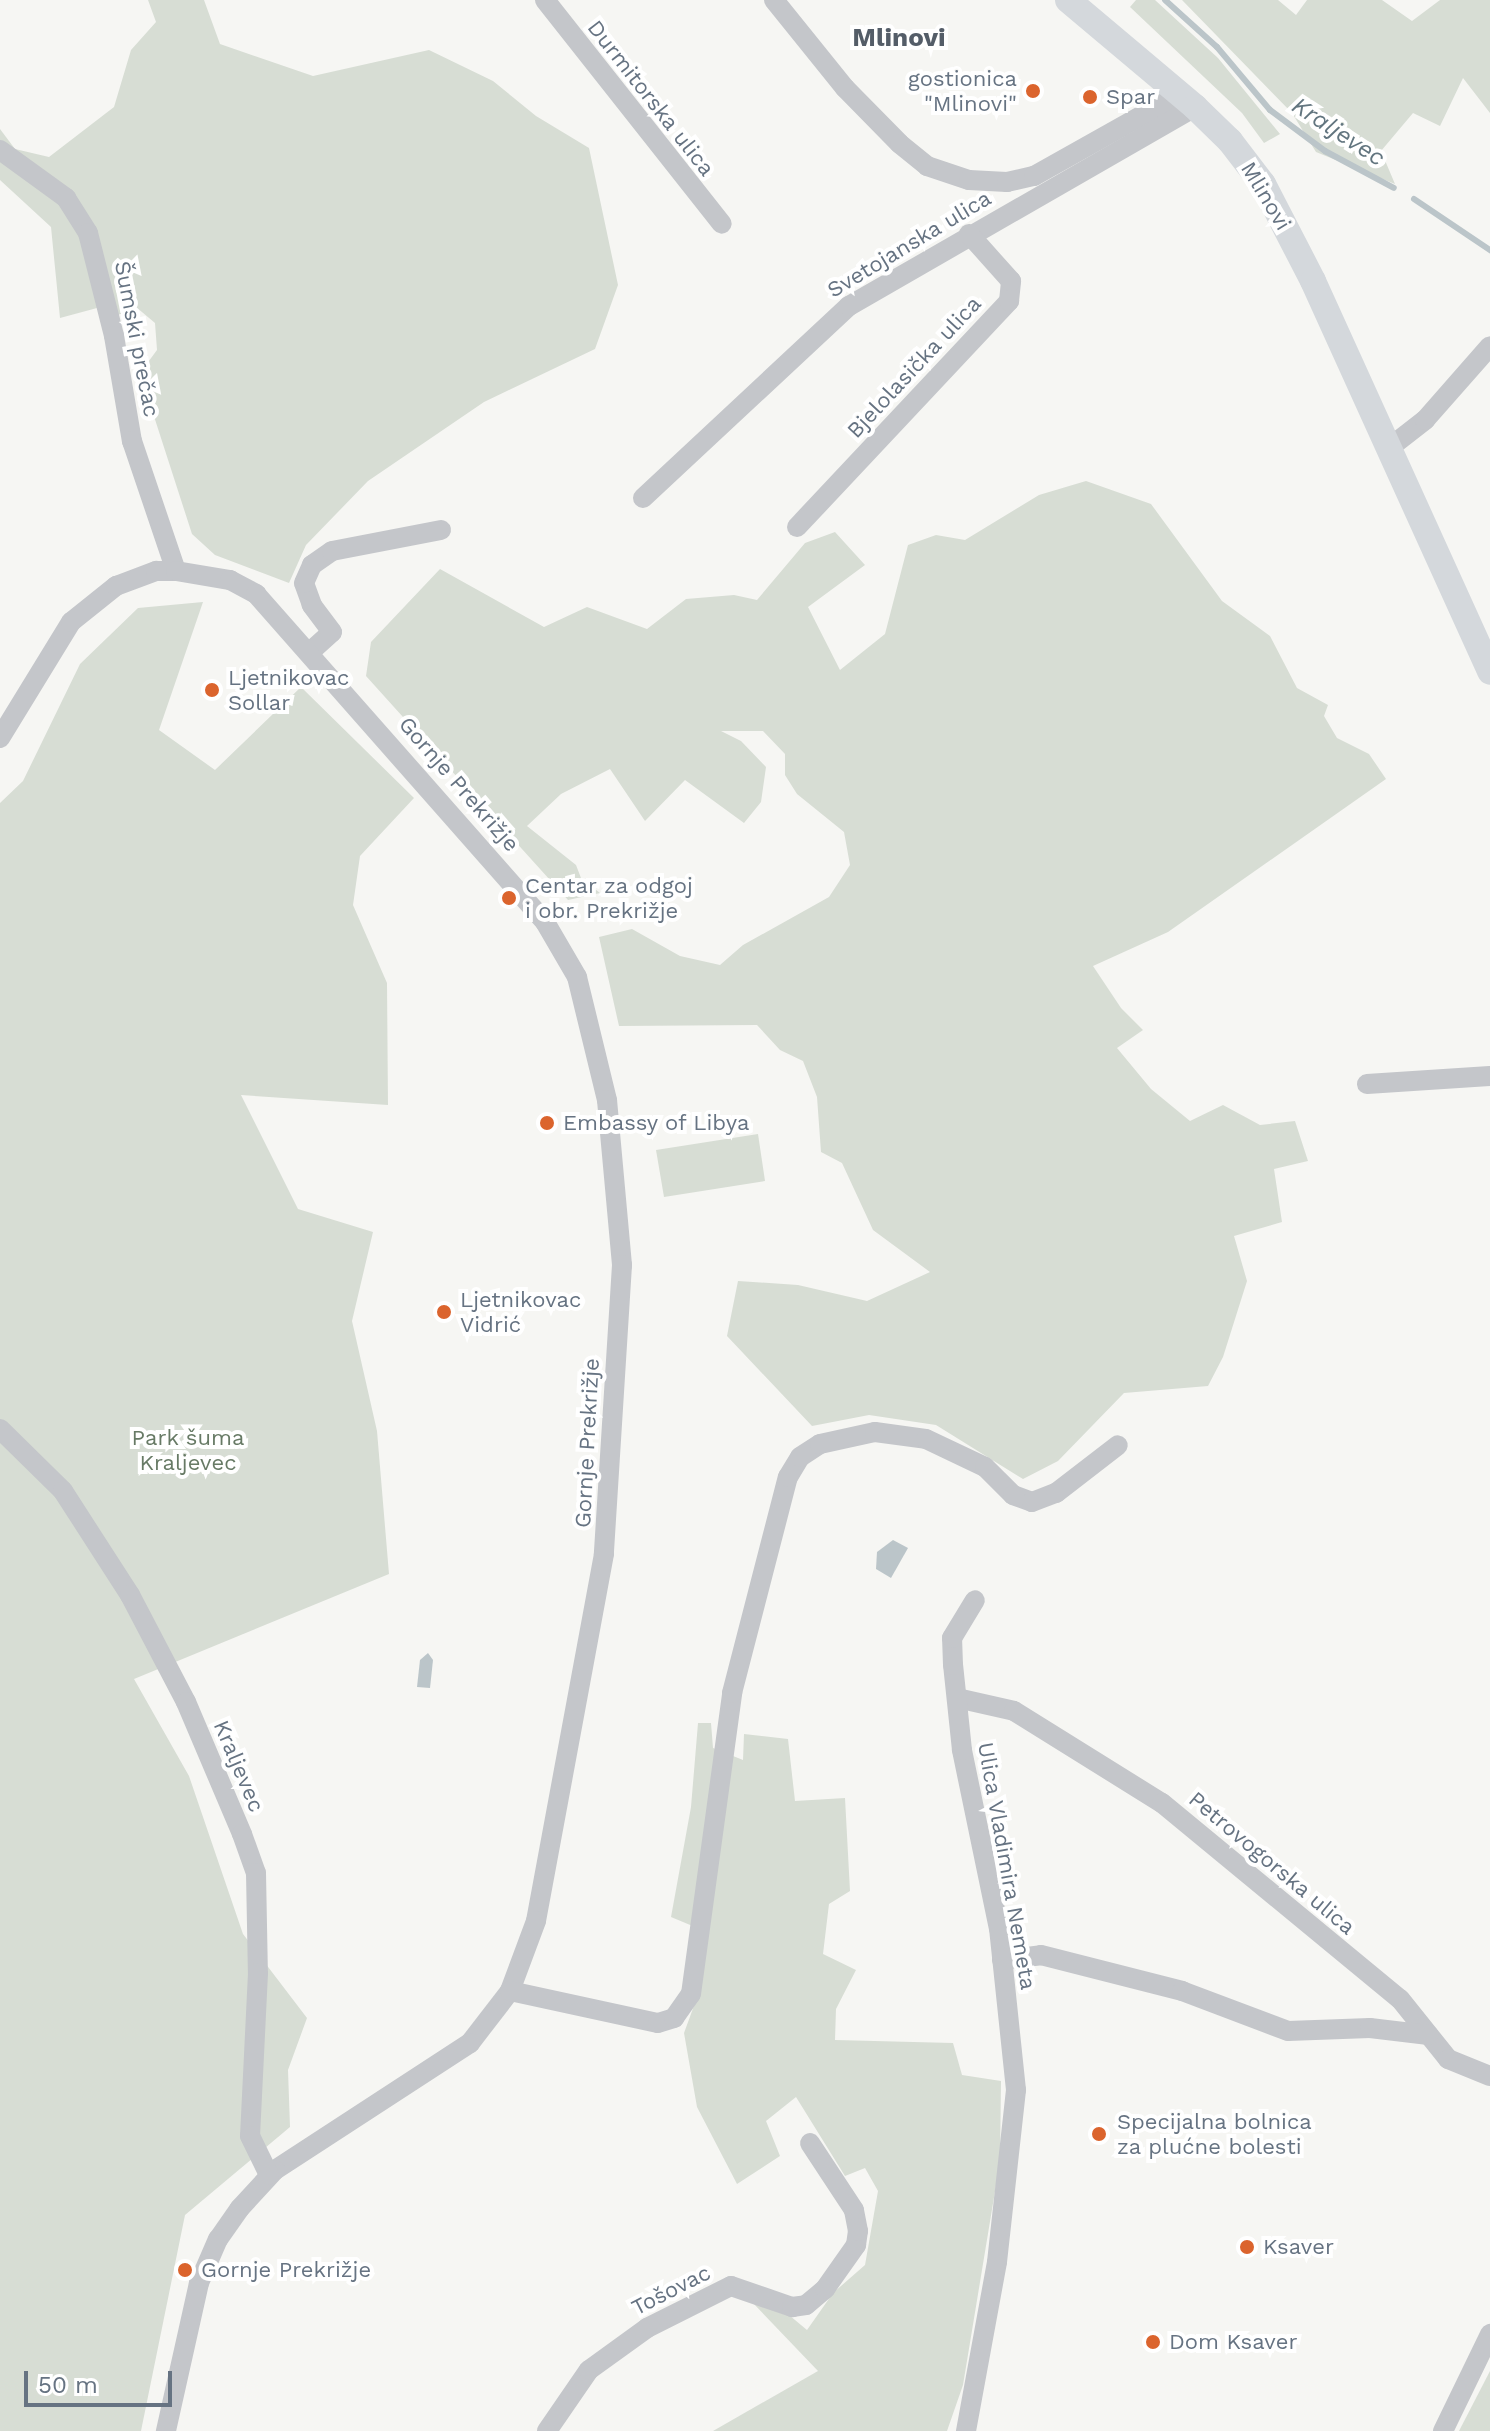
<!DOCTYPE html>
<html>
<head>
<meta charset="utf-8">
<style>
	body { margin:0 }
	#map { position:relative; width:1490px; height:2431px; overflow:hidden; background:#f6f6f3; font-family:"Work Sans",sans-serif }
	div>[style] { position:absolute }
	.green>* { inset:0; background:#d7ddd4 }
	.water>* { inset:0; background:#bbc5c9 }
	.stream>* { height:6px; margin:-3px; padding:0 3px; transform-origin:3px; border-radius:3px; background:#bbc5c9 }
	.minor>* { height:20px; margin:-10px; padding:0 10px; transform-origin:10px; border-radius:10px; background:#c4c6ca }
	.major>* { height:26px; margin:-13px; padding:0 13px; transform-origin:13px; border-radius:13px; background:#d4d8dc }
	.dots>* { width:22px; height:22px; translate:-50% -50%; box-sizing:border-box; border:4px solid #fff; border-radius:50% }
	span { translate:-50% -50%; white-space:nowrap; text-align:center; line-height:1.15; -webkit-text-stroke:8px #fff; paint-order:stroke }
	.poi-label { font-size:22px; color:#667382 }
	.right { translate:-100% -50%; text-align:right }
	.left { translate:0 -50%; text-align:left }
	.street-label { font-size:22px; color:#667382 }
	.park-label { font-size:22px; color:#677a65 }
	.water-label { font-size:24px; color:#62757f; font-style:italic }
	.quarter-label { font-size:26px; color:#545d68; font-weight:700 }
	.scale { position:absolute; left:24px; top:2371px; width:148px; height:36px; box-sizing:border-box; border:4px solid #667382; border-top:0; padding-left:10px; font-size:24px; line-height:28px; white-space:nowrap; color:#667382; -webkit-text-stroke:6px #fff; paint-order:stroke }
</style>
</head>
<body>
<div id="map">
	<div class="green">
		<div style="clip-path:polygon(148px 0,204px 0,220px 44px,313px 76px,429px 50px,493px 81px,536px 116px,589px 148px,618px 285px,595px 349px,484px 402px,368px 481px,306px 545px,289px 583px,215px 555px,192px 534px,140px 373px,157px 350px,155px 323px,136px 307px,118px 315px,97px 308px,60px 318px,51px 227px,0 180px,0 129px,15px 149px,49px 157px,114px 107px,131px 50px,156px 22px)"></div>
		<div style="clip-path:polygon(1136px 0,1155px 0,1218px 58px,1280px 134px,1264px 143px,1242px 113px,1130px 7px)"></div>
		<div style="clip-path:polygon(1182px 0,1278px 0,1296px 15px,1307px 0,1382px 0,1412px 21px,1440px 0,1490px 0,1490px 113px,1463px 78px,1440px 126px,1413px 113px,1381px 151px,1395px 184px,1316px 152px,1292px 113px)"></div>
		<div style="clip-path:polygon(1086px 481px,1151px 504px,1222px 601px,1270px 636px,1297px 688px,1328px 705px,1324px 716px,1337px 738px,1369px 754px,1386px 779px,1168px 932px,1093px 966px,1121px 1008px,1143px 1030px,1117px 1048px,1151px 1089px,1190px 1121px,1223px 1105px,1260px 1125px,1295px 1121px,1308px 1161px,1274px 1169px,1282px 1222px,1234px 1236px,1247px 1281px,1223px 1357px,1208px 1386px,1124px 1393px,1058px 1461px,1023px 1479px,936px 1425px,869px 1415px,812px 1426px,727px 1336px,738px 1281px,798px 1285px,867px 1301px,930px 1272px,873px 1230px,842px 1163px,821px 1152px,817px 1097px,803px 1061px,780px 1050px,757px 1025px,619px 1026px,599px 937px,632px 929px,680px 956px,720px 965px,743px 945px,829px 897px,850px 865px,844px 832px,797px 794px,785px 775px,785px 754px,763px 731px,721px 731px,741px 741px,766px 767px,761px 802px,744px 823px,685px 780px,645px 821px,610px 769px,561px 794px,527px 826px,576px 865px,581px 878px,600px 893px,568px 900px,366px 676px,371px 642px,440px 569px,544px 627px,587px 607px,647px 629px,686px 599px,734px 595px,757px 600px,805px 543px,835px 532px,865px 565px,808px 607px,840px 670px,885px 634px,908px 545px,936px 535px,965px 540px,1039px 495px)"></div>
		<div style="clip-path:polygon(203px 602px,159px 730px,215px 770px,301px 687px,414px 798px,360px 856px,353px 905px,387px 983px,388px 1105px,241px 1095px,298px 1209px,373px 1232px,352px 1321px,377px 1431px,389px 1574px,134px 1679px,189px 1776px,243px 1934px,307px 2018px,288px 2070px,290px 2127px,185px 2215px,141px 2431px,0 2431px,0 803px,23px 781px,80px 664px,138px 608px)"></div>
		<div style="clip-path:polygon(758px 1134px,765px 1181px,664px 1197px,656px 1150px)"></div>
		<div style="clip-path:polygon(698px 1723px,711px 1723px,713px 1748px,743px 1760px,744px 1734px,788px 1739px,795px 1801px,845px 1798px,850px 1891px,829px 1904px,823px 1954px,856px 1970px,836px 2009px,835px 2040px,953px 2043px,962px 2075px,1001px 2081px,1000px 2161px,963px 2385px,947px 2431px,713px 2431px,818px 2371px,753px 2303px,771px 2300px,807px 2330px,833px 2293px,865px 2265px,878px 2191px,865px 2168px,845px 2176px,796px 2097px,766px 2121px,780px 2156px,737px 2184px,697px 2107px,684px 2033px,695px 2003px,707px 1932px,671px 1917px,691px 1807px)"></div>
		<div style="clip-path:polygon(1490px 2371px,1490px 2431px,1459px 2431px)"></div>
	</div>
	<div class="water">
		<div style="clip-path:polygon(893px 1540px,908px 1548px,891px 1578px,876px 1569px,877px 1552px)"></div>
		<div style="clip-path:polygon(428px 1653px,433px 1660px,430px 1688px,417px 1687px,420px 1660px)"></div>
	</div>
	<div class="stream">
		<div style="left:1165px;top:0;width:70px;rotate:42.1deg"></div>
		<div style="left:1217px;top:47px;width:82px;rotate:49.9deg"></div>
		<div style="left:1270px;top:110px;width:69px;rotate:36.7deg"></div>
		<div style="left:1325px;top:151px;width:78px;rotate:28.2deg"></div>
		<div style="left:1414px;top:199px;width:92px;rotate:33.9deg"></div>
	</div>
	<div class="minor">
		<div style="left:545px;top:0;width:285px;rotate:51.7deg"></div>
		<div style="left:774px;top:0;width:113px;rotate:51.1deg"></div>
		<div style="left:845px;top:88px;width:78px;rotate:45.5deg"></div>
		<div style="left:900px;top:144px;width:35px;rotate:39deg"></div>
		<div style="left:927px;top:166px;width:44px;rotate:18.4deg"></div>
		<div style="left:969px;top:180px;width:38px;rotate:3deg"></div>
		<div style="left:1007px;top:182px;width:28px;rotate:-13deg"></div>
		<div style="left:1034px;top:176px;width:167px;rotate:-29.3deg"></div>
		<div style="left:0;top:150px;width:82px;rotate:36deg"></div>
		<div style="left:66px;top:198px;width:41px;rotate:57.8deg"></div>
		<div style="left:88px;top:233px;width:106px;rotate:75.8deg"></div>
		<div style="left:114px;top:336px;width:107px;rotate:80.3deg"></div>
		<div style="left:132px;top:441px;width:137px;rotate:71.3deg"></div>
		<div style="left:1389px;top:448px;width:46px;rotate:-37.9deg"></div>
		<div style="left:1425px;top:420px;width:98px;rotate:-48.7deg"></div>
		<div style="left:643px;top:498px;width:282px;rotate:-43deg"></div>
		<div style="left:849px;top:306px;width:399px;rotate:-29.9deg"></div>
		<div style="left:797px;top:527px;width:310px;rotate:-46.8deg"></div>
		<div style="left:1009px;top:301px;width:20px;rotate:-84deg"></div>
		<div style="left:1011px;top:281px;width:63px;rotate:-131.8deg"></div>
		<div style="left:311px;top:651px;width:28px;rotate:-42deg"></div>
		<div style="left:332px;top:632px;width:34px;rotate:-127deg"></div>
		<div style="left:312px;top:605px;width:23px;rotate:-110deg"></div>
		<div style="left:304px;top:583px;width:20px;rotate:-66deg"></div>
		<div style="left:312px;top:565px;width:24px;rotate:-35deg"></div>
		<div style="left:332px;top:551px;width:111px;rotate:-10.9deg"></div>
		<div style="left:0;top:738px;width:136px;rotate:-58.5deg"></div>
		<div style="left:71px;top:622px;width:58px;rotate:-38.7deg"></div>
		<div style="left:116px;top:586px;width:43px;rotate:-20.6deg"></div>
		<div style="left:156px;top:571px;width:20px"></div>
		<div style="left:176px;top:571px;width:55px;rotate:9.5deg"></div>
		<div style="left:230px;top:580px;width:30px;rotate:28deg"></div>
		<div style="left:256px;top:594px;width:437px;rotate:48.6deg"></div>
		<div style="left:545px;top:922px;width:64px;rotate:59.8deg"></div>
		<div style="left:577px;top:977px;width:127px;rotate:76.3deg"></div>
		<div style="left:607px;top:1100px;width:166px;rotate:84.8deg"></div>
		<div style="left:622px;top:1265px;width:290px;rotate:93.6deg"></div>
		<div style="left:604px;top:1554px;width:373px;rotate:100.5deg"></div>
		<div style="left:536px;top:1921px;width:75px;rotate:110.4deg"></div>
		<div style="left:510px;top:1991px;width:66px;rotate:127.6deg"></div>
		<div style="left:470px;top:2043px;width:233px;rotate:146.9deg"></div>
		<div style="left:275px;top:2170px;width:52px;rotate:132.6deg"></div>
		<div style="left:240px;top:2208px;width:38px;rotate:125deg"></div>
		<div style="left:218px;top:2239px;width:48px;rotate:113.4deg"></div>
		<div style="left:199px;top:2283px;width:152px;rotate:102.6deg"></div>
		<div style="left:1367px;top:1084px;width:123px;rotate:-3.7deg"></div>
		<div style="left:0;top:1429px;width:88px;rotate:44.5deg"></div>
		<div style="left:63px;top:1491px;width:124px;rotate:57.2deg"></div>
		<div style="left:130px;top:1595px;width:121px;rotate:62.4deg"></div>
		<div style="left:186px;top:1702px;width:143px;rotate:67deg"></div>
		<div style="left:242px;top:1834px;width:41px;rotate:70.3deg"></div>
		<div style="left:256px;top:1873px;width:100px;rotate:88.9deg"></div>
		<div style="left:258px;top:1973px;width:163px;rotate:92.8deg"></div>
		<div style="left:250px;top:2136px;width:43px;rotate:64deg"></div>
		<div style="left:957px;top:1698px;width:58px;rotate:12.8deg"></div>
		<div style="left:1014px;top:1711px;width:174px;rotate:31.9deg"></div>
		<div style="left:1162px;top:1803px;width:308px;rotate:39.5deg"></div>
		<div style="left:1400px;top:1999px;width:77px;rotate:51.3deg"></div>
		<div style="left:1448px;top:2059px;width:45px;rotate:22deg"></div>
		<div style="left:1002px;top:1960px;width:39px;rotate:-7deg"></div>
		<div style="left:1041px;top:1955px;width:146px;rotate:14.3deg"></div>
		<div style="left:1182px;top:1991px;width:113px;rotate:20.7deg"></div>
		<div style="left:1288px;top:2031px;width:82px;rotate:-2.1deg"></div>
		<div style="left:1370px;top:2028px;width:59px;rotate:6.8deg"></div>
		<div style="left:510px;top:1991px;width:151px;rotate:12.2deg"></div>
		<div style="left:658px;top:2023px;width:17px;rotate:-17deg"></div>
		<div style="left:674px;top:2018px;width:29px;rotate:-55deg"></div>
		<div style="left:691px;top:1994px;width:304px;rotate:-82.2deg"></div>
		<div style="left:732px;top:1693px;width:223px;rotate:-75.5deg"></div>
		<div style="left:788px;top:1477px;width:23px;rotate:-59deg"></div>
		<div style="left:800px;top:1457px;width:24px;rotate:-33deg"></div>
		<div style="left:820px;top:1444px;width:56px;rotate:-12.3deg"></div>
		<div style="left:875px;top:1432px;width:51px;rotate:7.8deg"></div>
		<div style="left:926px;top:1439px;width:65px;rotate:25.4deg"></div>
		<div style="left:985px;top:1467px;width:40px;rotate:45deg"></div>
		<div style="left:1013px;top:1495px;width:20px;rotate:20deg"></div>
		<div style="left:1032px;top:1502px;width:26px;rotate:-21deg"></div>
		<div style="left:1056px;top:1493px;width:78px;rotate:-37.7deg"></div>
		<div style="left:547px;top:2431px;width:74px;rotate:-55.5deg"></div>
		<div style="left:589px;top:2370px;width:72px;rotate:-35.9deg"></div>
		<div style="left:647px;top:2328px;width:94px;rotate:-26.6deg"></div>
		<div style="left:731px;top:2286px;width:65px;rotate:19deg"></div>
		<div style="left:792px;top:2307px;width:14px;rotate:-8deg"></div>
		<div style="left:806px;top:2305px;width:25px;rotate:-40deg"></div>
		<div style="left:825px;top:2289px;width:54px;rotate:-54.8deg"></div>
		<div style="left:856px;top:2245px;width:14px;rotate:-82deg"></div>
		<div style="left:858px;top:2231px;width:21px;rotate:-101deg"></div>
		<div style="left:854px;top:2210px;width:80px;rotate:-123.3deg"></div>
		<div style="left:966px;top:2431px;width:172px;rotate:-79.6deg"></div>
		<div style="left:997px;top:2262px;width:173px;rotate:-83.7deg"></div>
		<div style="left:1016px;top:2090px;width:162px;rotate:-96deg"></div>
		<div style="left:999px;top:1929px;width:183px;rotate:-101.7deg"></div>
		<div style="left:962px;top:1750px;width:85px;rotate:-96deg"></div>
		<div style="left:953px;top:1665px;width:27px;rotate:-92deg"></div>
		<div style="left:952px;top:1638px;width:44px;rotate:-58.8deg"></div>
		<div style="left:1443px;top:2431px;width:108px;rotate:-64.1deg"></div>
	</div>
	<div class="major">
		<div style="left:1068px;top:0;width:166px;rotate:40.1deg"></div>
		<div style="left:1195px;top:107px;width:49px;rotate:44.2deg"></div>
		<div style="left:1230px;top:141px;width:54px;rotate:52.5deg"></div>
		<div style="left:1263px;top:184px;width:109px;rotate:62.7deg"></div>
		<div style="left:1313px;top:281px;width:429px;rotate:65.6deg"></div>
	</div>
	<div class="dots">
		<div style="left:1033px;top:91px;background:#db642d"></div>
		<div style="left:1090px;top:97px;background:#db642d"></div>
		<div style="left:212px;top:690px;background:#db642d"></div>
		<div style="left:509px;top:898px;background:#db642d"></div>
		<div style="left:547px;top:1123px;background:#db642d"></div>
		<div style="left:444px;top:1312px;background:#db642d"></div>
		<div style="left:1099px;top:2134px;background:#db642d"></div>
		<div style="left:1247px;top:2247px;background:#db642d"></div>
		<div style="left:185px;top:2270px;background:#db642d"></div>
		<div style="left:1153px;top:2342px;background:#db642d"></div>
	</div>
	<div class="poi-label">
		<span class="right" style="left:1017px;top:91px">gostionica<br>"Mlinovi"</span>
		<span class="left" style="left:1106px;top:97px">Spar</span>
		<span class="left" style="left:228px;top:690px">Ljetnikovac<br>Sollar</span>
		<span class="left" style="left:525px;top:898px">Centar za odgoj<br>i obr. Prekrižje</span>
		<span class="left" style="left:563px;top:1123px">Embassy of Libya</span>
		<span class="left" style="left:460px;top:1312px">Ljetnikovac<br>Vidrić</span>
		<span class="left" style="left:1117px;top:2134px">Specijalna bolnica<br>za plućne bolesti</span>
		<span class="left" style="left:1263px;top:2247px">Ksaver</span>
		<span class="left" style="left:201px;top:2270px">Gornje Prekrižje</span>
		<span class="left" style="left:1169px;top:2342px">Dom Ksaver</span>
	</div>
	<div class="street-label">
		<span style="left:651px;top:98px;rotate:52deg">Durmitorska ulica</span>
		<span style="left:1266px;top:196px;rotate:59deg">Mlinovi</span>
		<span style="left:909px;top:244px;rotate:-31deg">Svetojanska ulica</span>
		<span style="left:137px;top:339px;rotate:79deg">Šumski prečac</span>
		<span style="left:914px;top:367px;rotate:-47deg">Bjelolasička ulica</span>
		<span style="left:459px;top:784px;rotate:49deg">Gornje Prekrižje</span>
		<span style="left:587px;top:1443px;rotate:-87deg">Gornje Prekrižje</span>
		<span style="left:239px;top:1766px;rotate:67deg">Kraljevec</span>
		<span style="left:1272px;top:1863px;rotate:40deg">Petrovogorska ulica</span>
		<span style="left:1007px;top:1866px;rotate:80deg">Ulica Vladimira Nemeta</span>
		<span style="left:671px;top:2290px;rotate:-27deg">Tošovac</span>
	</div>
	<div class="park-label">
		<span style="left:188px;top:1450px">Park šuma<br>Kraljevec</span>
	</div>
	<div class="water-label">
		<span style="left:1338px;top:132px;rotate:33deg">Kraljevec</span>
	</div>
	<div class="quarter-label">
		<span style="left:899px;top:38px">Mlinovi</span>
	</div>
	<div class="scale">50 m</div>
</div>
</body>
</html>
